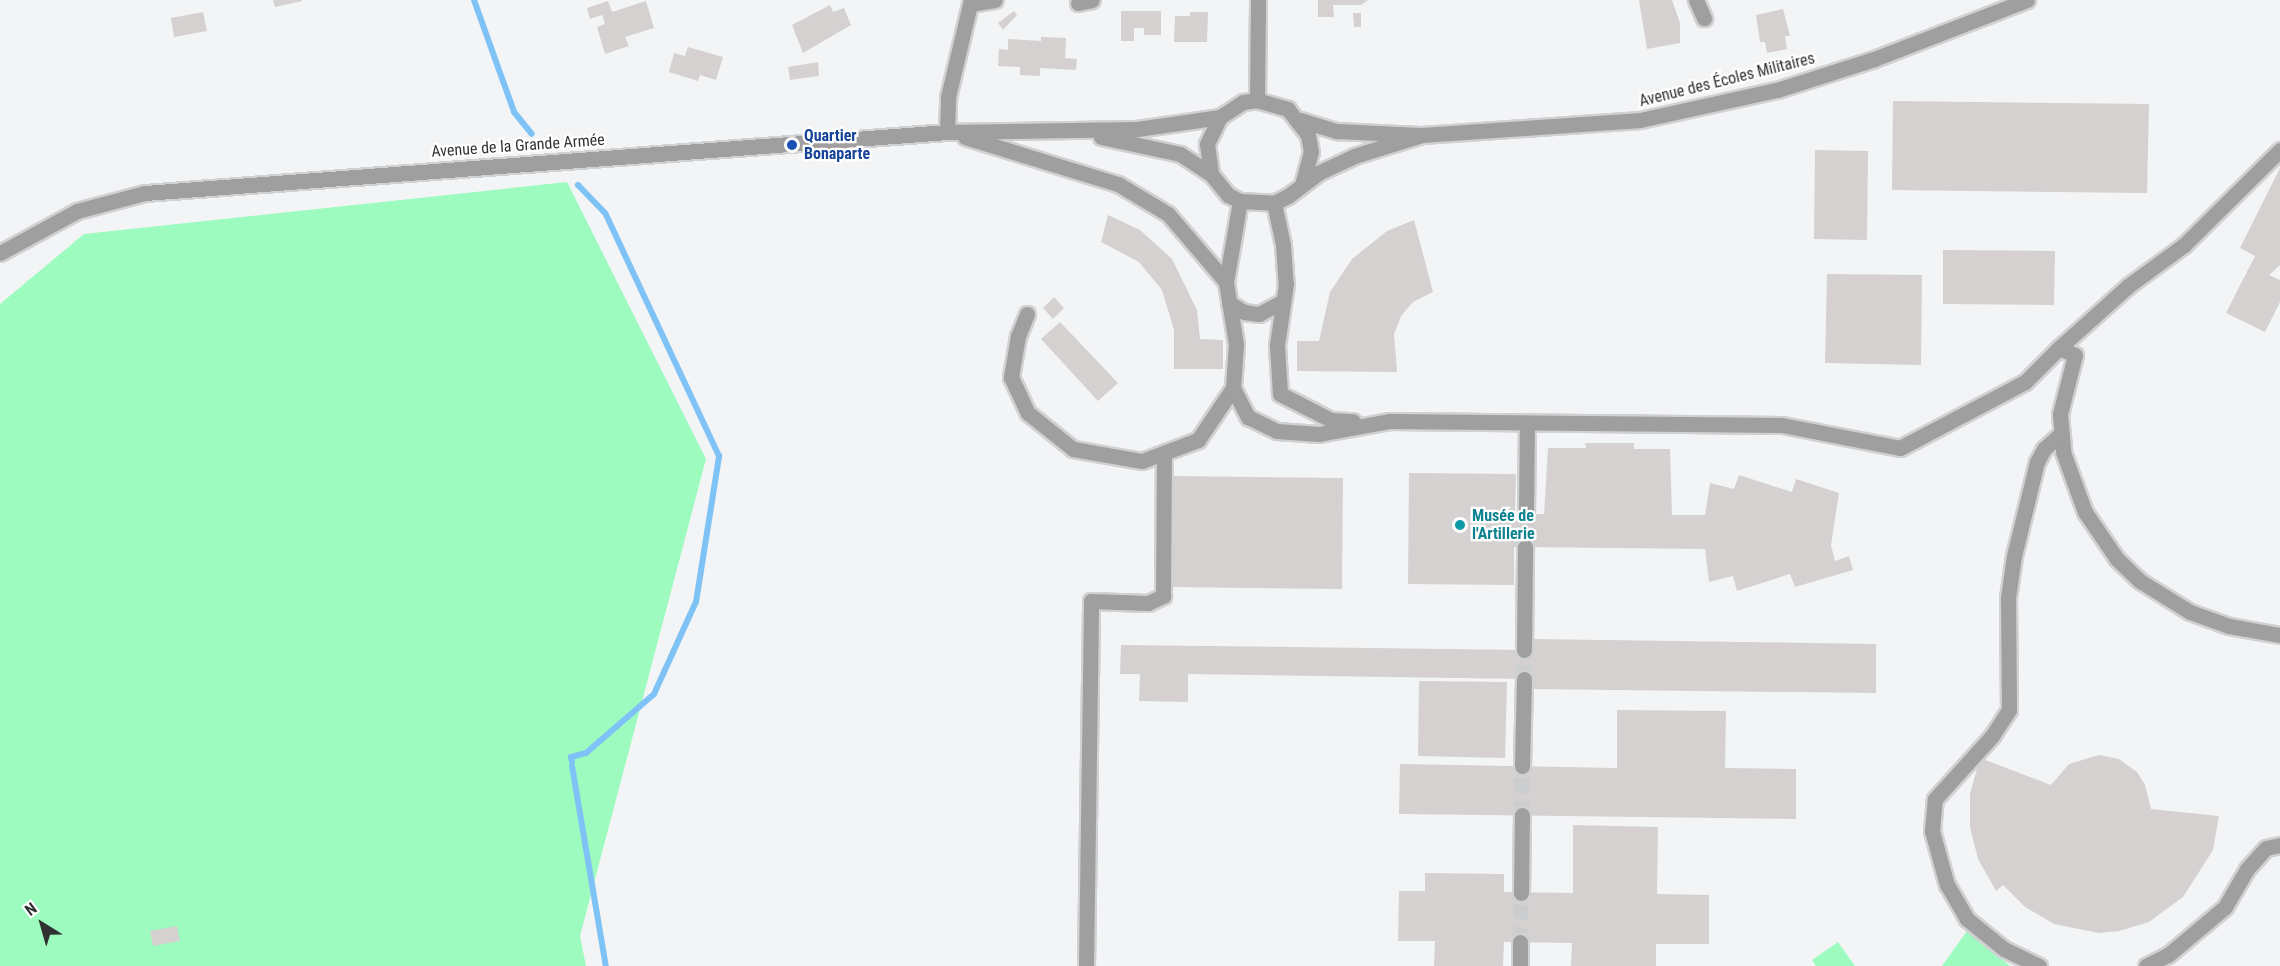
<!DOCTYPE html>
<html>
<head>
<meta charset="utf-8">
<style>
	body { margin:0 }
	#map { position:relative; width:2280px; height:966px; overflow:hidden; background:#f3f4f6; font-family:"Roboto Condensed",sans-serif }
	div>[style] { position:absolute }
	.green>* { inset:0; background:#9dfbbf }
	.stream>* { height:6px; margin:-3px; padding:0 3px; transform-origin:3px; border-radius:3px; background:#7fc2f6 }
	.building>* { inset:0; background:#d4d1d0 }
	.minor-tunnel>* { height:15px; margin-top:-7.5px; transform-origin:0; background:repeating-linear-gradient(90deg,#cccdcf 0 15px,transparent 0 23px) }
	.roads { filter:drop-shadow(2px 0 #d0d1d3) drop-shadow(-2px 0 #d0d1d3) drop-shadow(0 2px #d0d1d3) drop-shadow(0 -2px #d0d1d3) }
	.minor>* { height:15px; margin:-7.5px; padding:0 7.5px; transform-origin:7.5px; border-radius:7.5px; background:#a09f9f }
	.dots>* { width:16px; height:16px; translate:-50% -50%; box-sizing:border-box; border:3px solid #fff; border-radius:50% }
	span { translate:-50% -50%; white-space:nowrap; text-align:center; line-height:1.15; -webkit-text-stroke:4.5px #fff; paint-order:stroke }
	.street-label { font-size:16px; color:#313132 }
	.transit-label { font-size:16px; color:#164399; font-weight:700 }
	.left { translate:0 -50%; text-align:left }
	.culture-label { font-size:16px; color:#0d838f; font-weight:700 }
	.north { position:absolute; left:12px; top:894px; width:60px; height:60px; -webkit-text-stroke:4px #fff; paint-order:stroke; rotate:323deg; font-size:16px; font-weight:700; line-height:24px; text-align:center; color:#313132 }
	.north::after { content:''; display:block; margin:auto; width:21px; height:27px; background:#313132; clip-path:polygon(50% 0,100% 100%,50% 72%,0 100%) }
</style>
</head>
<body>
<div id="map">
	<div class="green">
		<div style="clip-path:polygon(567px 182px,706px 459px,580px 936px,586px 966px,0 966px,0 304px,84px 234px)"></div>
		<div style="clip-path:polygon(1967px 931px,2010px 966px,1942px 966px)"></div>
		<div style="clip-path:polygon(1838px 942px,1855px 966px,1816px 966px,1812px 960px)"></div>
	</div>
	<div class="stream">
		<div style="left:474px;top:0;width:119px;rotate:70.3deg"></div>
		<div style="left:514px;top:112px;width:28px;rotate:51deg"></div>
		<div style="left:572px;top:762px;width:5px;rotate:-101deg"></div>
		<div style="left:571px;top:757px;width:16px;rotate:-15deg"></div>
		<div style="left:586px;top:753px;width:90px;rotate:-40.9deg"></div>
		<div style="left:654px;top:694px;width:101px;rotate:-65.5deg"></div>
		<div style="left:696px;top:602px;width:148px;rotate:-81deg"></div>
		<div style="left:719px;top:456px;width:268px;rotate:-115.1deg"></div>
		<div style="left:605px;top:213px;width:39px;rotate:-134deg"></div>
		<div style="left:572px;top:766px;width:203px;rotate:80.4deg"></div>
	</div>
	<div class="building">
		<div style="clip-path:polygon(273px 0,302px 0,302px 1px,275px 7px)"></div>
		<div style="clip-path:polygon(1318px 0,1368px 0,1361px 5px,1333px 5px,1334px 17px,1318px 17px)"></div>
		<div style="clip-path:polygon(1639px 0,1672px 0,1680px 23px,1680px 43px,1647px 49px)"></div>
		<div style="clip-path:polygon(608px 1px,612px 12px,646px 1px,654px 28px,625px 37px,629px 46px,605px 54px,597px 27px,605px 24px,602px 15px,590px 19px,587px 8px)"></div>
		<div style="clip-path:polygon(830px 5px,833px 12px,844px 8px,851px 25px,803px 53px,792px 25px)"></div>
		<div style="clip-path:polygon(1783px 9px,1790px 36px,1785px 36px,1787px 49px,1767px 53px,1765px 42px,1760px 42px,1756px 15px)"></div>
		<div style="clip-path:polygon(1014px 11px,1017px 15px,1003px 30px,998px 23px)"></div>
		<div style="clip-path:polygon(1121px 11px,1161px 11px,1161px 35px,1144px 35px,1144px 28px,1134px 28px,1134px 41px,1121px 41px)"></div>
		<div style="clip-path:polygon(203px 12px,207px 31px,174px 37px,171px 18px)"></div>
		<div style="clip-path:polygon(1190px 12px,1208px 12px,1207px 42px,1174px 42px,1175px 16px,1190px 16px)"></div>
		<div style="clip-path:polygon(1353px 13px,1361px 13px,1361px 27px,1354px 27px)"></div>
		<div style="clip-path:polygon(1041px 37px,1066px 38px,1065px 58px,1077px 59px,1076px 70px,1040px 68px,1040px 76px,1020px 75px,1020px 67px,998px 66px,999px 49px,1008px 50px,1008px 39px,1041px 41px)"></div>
		<div style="clip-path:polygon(688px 47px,723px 57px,716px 80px,700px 75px,698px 81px,669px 72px,674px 53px,685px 56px)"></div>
		<div style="clip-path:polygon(818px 62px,819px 76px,790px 80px,788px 67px)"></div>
		<div style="clip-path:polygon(1893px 101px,2149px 104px,2147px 193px,1892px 190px)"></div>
		<div style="clip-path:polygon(1815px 150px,1868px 151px,1867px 240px,1814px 239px)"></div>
		<div style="clip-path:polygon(2280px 168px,2280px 265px,2269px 275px,2280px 280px,2280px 302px,2265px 332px,2226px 313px,2255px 256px,2240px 248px)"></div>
		<div style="clip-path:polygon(1108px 215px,1140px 230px,1172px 259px,1197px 310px,1200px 339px,1223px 340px,1223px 369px,1174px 369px,1174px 330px,1162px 290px,1139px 262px,1101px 242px)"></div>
		<div style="clip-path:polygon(1414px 220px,1433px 292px,1413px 302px,1401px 316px,1394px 334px,1397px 372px,1297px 371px,1297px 341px,1319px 341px,1330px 292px,1352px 259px,1387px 231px)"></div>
		<div style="clip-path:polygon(1943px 250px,2055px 251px,2054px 305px,1943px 304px)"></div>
		<div style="clip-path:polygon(1827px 274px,1922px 275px,1921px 365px,1825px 363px)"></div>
		<div style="clip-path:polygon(1054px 297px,1064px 308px,1053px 319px,1043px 308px)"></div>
		<div style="clip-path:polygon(1060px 322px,1118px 383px,1098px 401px,1041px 339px)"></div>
		<div style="clip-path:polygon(1585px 443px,1634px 443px,1634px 449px,1670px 449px,1672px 515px,1705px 515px,1710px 483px,1734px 489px,1739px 475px,1792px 492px,1796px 479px,1839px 493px,1831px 545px,1835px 561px,1849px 556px,1853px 570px,1795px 587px,1790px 574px,1737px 591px,1733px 576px,1709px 582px,1705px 549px,1514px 547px,1514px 585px,1408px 584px,1409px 473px,1516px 474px,1515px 514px,1544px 514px,1548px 448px,1586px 448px)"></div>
		<div style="clip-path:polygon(1174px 476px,1343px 478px,1342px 589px,1172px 587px)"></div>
		<div style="clip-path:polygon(1533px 639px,1876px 644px,1876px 693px,1532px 689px,1532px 679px,1188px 674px,1188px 702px,1139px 701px,1140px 674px,1120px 674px,1121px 645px,1533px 650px)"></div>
		<div style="clip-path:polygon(1419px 681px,1507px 682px,1505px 758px,1418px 756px)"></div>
		<div style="clip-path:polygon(1617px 710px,1726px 711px,1725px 768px,1796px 769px,1796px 819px,1399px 814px,1400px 764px,1617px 768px)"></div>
		<div style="clip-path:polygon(2099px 755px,2119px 759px,2137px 772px,2145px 785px,2151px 809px,2219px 816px,2213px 850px,2183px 897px,2149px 922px,2119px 931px,2099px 933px,2054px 924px,2025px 907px,2003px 885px,1996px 891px,1978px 859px,1970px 827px,1970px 794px,1980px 758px,2051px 785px,2069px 764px)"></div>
		<div style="clip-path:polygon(1573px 825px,1658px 827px,1657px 894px,1709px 895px,1709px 944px,1656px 944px,1656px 966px,1571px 966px,1572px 943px,1504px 942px,1503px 966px,1434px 966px,1435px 941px,1398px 941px,1399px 891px,1425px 891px,1425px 873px,1504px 874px,1504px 892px,1573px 893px)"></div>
		<div style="clip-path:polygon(177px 926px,180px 941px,153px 946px,150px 931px)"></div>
	</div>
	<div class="minor-tunnel">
		<div style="left:1525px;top:547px;width:33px;rotate:-88deg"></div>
		<div style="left:1524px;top:679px;width:29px;rotate:-90deg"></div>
		<div style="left:1522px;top:815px;width:49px;rotate:-90deg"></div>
		<div style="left:1520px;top:942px;width:49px;rotate:-88.8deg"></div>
	</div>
	<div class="roads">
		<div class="minor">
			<div style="left:1696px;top:0;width:20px;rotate:66deg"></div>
			<div style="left:1078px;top:3px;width:14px;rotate:-12deg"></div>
			<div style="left:970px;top:4px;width:25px;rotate:-9deg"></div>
			<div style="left:1257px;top:100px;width:100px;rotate:-89.4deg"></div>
			<div style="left:1300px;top:120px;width:39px;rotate:17deg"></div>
			<div style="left:1337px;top:131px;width:83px;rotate:2.8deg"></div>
			<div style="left:947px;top:132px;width:35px;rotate:-88deg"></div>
			<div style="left:948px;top:97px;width:100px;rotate:-76.7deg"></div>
			<div style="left:965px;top:137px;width:160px;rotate:17.1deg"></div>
			<div style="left:1118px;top:184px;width:58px;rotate:31deg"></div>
			<div style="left:1168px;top:214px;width:89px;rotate:49.5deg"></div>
			<div style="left:1101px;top:137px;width:81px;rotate:12.1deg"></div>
			<div style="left:1180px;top:154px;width:37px;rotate:33deg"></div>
			<div style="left:1302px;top:185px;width:34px;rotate:-75deg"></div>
			<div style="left:1311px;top:152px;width:17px;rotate:-100deg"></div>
			<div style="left:1308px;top:135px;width:33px;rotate:-128deg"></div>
			<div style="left:1288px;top:109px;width:32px;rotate:-164deg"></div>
			<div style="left:1257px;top:100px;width:14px;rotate:172deg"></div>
			<div style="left:1243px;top:102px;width:27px;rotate:147deg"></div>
			<div style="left:1220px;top:117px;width:30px;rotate:116deg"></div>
			<div style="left:1207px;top:144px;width:30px;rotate:82deg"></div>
			<div style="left:1211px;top:174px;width:27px;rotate:51deg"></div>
			<div style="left:1228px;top:195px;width:13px;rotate:27deg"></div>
			<div style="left:1240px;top:201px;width:34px;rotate:3deg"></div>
			<div style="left:1274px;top:203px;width:16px;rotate:-27deg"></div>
			<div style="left:1288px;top:196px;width:38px;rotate:-37deg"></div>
			<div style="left:1318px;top:173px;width:40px;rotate:-25deg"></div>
			<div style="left:1354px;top:156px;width:71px;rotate:-17.2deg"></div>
			<div style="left:1422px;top:135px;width:219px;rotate:-3.9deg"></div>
			<div style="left:1640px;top:120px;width:140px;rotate:-12.4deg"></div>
			<div style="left:1777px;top:90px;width:102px;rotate:-17.7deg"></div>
			<div style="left:1874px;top:59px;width:164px;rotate:-21.1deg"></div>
			<div style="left:1274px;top:203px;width:43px;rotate:77.9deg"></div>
			<div style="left:1283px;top:245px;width:39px;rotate:86deg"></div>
			<div style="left:1286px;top:284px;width:62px;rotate:98.4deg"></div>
			<div style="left:1277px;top:345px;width:49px;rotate:86.5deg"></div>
			<div style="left:1280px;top:394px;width:57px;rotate:27deg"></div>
			<div style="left:1331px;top:420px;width:22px;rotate:3deg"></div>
			<div style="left:0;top:253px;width:88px;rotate:-28.6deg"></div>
			<div style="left:77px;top:211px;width:70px;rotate:-14.8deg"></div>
			<div style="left:145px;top:193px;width:804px;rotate:-4.35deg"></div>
			<div style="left:947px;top:132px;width:190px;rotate:-0.9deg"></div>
			<div style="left:1137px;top:129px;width:84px;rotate:-8.2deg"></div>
			<div style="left:1229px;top:303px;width:17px;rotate:31deg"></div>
			<div style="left:1244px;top:312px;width:15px;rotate:8deg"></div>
			<div style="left:1259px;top:314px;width:27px;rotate:-28deg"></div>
			<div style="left:1027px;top:314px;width:24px;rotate:112deg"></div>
			<div style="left:1018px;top:336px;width:42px;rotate:99.7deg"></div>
			<div style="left:1011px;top:377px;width:40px;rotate:65deg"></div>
			<div style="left:1028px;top:413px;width:58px;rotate:38.7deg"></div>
			<div style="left:1073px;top:449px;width:70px;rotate:9.9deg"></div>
			<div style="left:1142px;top:461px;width:60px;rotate:-20.6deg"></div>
			<div style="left:1198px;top:440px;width:63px;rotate:-56.1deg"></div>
			<div style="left:1233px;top:388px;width:44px;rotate:-86.1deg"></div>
			<div style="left:1236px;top:344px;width:63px;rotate:-99.2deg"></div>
			<div style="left:1226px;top:282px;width:82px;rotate:-80.2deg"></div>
			<div style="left:2059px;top:348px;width:93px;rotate:-41.9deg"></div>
			<div style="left:2128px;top:286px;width:69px;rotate:-36.2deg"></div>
			<div style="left:2184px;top:245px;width:135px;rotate:-44.7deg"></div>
			<div style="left:1233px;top:388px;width:33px;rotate:63deg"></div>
			<div style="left:1248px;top:417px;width:32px;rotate:26deg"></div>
			<div style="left:1277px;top:431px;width:42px;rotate:4.1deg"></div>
			<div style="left:1319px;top:434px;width:71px;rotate:-10.5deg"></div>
			<div style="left:1389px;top:421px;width:393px;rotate:0.6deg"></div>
			<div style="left:1782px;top:425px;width:120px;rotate:11deg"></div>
			<div style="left:1900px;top:448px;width:141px;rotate:-27.8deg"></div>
			<div style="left:2025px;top:382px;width:48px;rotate:-45deg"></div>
			<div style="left:2059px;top:348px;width:17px;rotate:24deg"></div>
			<div style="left:2075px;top:355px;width:61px;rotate:104.3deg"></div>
			<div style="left:2060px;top:414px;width:38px;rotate:85deg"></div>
			<div style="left:2063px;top:452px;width:64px;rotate:69.9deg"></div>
			<div style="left:2085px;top:512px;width:57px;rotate:55.8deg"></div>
			<div style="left:2117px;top:559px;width:32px;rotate:44deg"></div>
			<div style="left:2140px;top:581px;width:59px;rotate:31.8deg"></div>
			<div style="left:2190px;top:612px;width:41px;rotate:19.7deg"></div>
			<div style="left:2229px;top:626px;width:52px;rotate:10deg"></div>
			<div style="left:1526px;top:514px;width:89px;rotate:-89.4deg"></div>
			<div style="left:1524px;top:650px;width:103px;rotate:-89.4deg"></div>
			<div style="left:1522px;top:766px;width:87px;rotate:-88.7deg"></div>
			<div style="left:1521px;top:893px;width:78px;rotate:-89.3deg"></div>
			<div style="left:1086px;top:966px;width:365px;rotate:-89.2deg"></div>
			<div style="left:1091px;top:601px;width:57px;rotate:2deg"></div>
			<div style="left:1148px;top:603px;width:17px;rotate:-25deg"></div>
			<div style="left:1163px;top:596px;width:143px;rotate:-89.6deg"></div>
			<div style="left:1520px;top:966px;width:24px;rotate:-90deg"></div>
			<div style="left:2039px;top:966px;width:39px;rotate:-154deg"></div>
			<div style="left:2004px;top:949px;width:48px;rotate:-141deg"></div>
			<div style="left:1967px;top:919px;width:39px;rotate:-120deg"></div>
			<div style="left:1947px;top:885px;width:56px;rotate:-105.5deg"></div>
			<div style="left:1932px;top:831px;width:32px;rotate:-85deg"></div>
			<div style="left:1935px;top:799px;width:85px;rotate:-47.9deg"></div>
			<div style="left:1992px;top:736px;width:31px;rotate:-57deg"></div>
			<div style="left:2009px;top:710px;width:112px;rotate:-90.5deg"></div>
			<div style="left:2008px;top:598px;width:42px;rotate:-81.9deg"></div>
			<div style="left:2014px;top:556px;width:97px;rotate:-76.3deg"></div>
			<div style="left:2037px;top:462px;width:15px;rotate:-62deg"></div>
			<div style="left:2044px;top:449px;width:24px;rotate:-42deg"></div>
			<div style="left:2146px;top:966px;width:25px;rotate:-27deg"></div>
			<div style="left:2168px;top:955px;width:75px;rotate:-40.1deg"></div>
			<div style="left:2225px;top:907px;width:44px;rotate:-59.9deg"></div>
			<div style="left:2247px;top:869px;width:28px;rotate:-48deg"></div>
			<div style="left:2266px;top:848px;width:14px;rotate:-12deg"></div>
		</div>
	</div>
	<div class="dots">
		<div style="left:792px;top:145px;background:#1a4fb4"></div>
		<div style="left:1460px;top:525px;background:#0f9aa8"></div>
	</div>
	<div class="street-label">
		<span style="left:1727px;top:80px;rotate:-14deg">Avenue des Écoles Militaires</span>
		<span style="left:518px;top:146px;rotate:-4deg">Avenue de la Grande Armée</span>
	</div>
	<div class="transit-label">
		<span class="left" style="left:804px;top:145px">Quartier<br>Bonaparte</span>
	</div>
	<div class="culture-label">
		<span class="left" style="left:1472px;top:525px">Musée de<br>l'Artillerie</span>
	</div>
	<div class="north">N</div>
</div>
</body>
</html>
